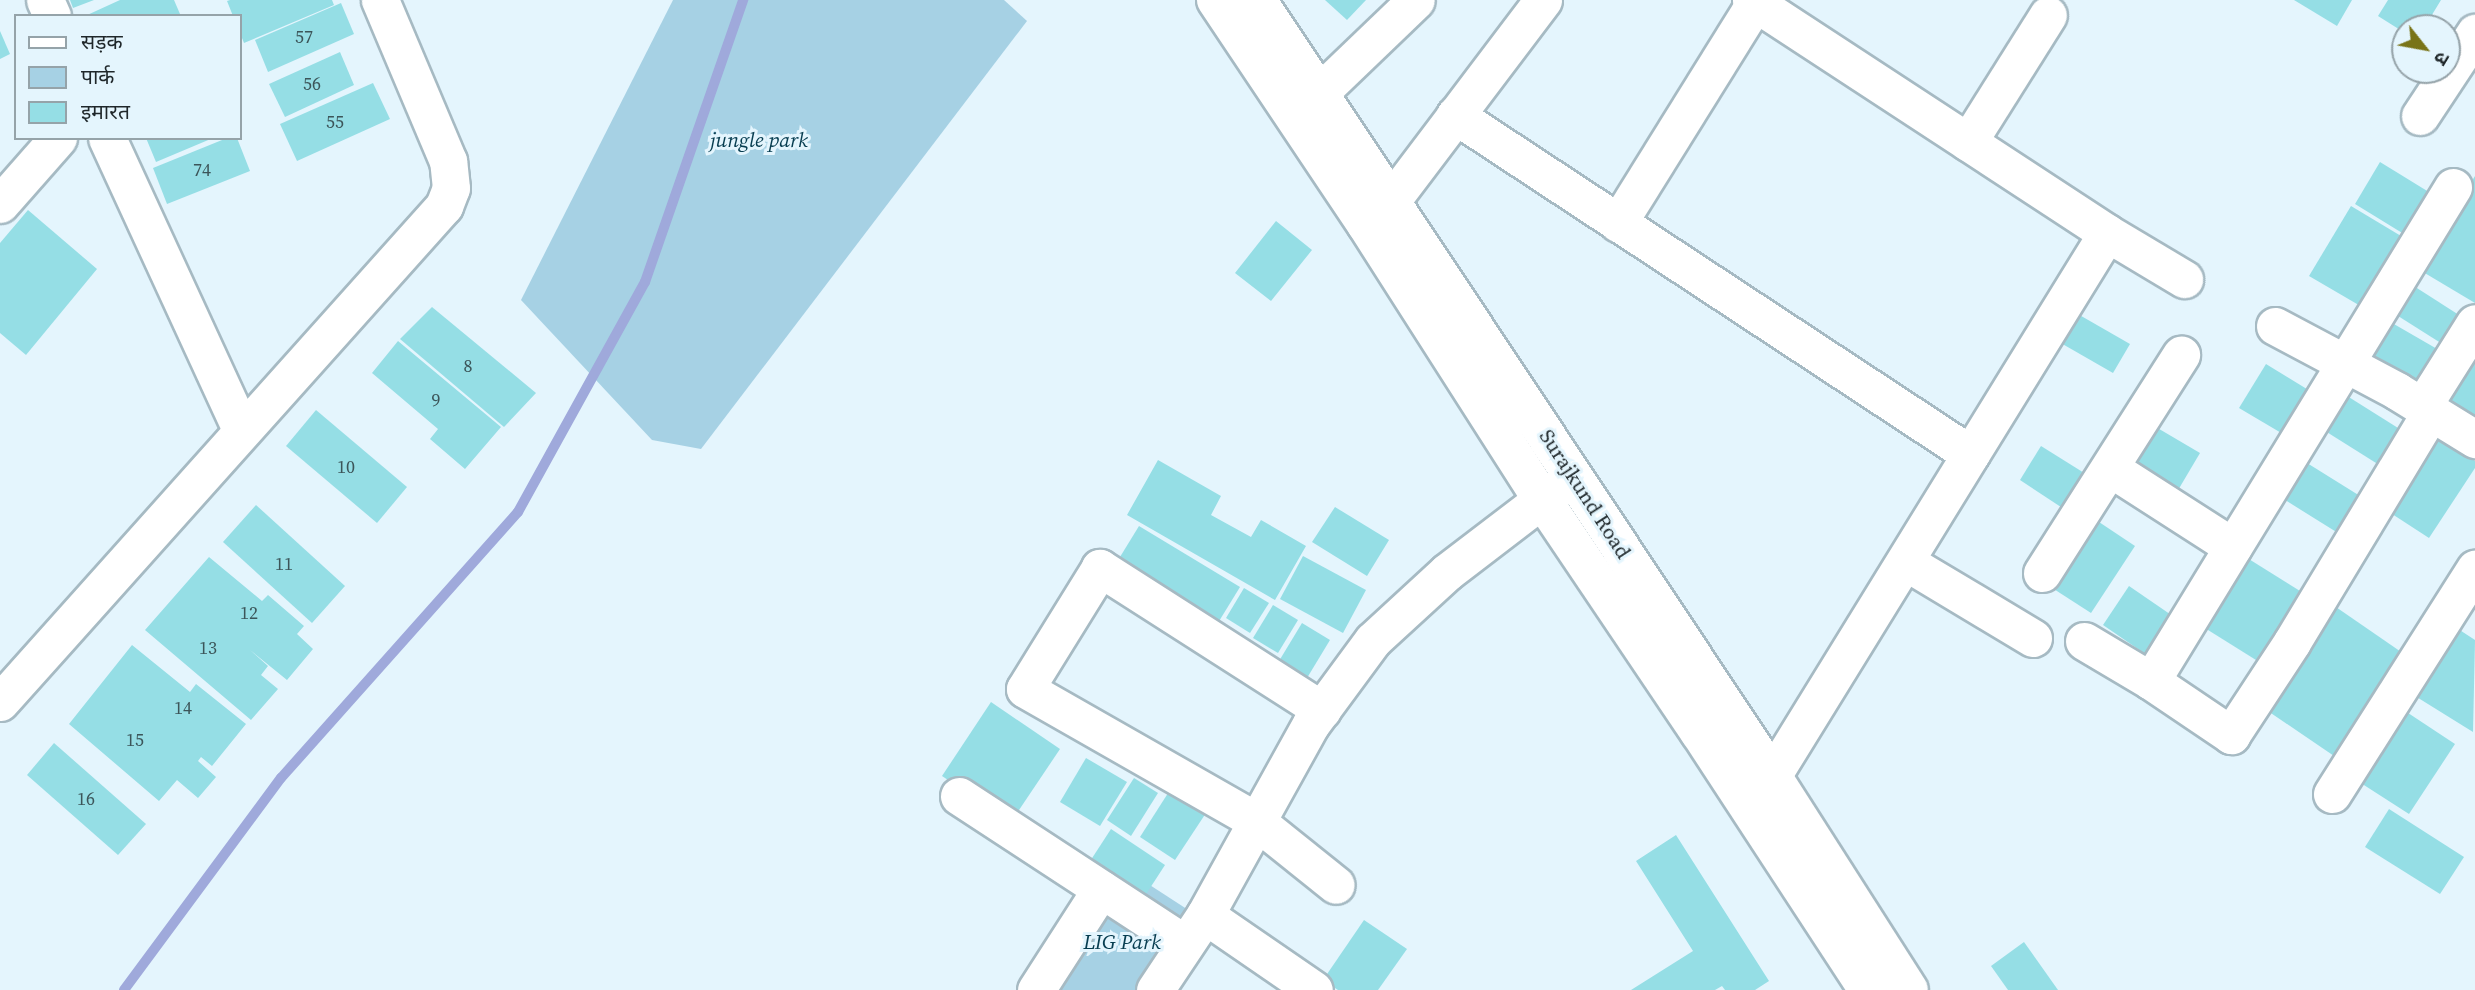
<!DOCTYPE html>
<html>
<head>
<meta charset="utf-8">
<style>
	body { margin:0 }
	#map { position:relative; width:2475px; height:990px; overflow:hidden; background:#e4f5fd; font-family:"Source Serif 4","Noto Sans Devanagari",serif }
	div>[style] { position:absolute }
	.green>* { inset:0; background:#a6d1e4 }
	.stream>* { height:10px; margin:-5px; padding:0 5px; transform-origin:5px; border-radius:5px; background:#9fa9db }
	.building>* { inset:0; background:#95dee5 }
	.roads { filter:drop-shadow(2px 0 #a6bac3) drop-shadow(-2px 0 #a6bac3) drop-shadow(0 2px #a6bac3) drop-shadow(0 -2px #a6bac3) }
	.street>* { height:37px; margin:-18.5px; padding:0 18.5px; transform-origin:18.5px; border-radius:18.5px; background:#fff }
	.secondary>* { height:38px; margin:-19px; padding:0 19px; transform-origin:19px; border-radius:19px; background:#fff }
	span { translate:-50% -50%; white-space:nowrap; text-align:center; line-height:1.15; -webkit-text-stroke:6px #e4f5fd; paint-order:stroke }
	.number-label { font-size:18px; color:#3c5559 }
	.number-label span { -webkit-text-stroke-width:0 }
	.park-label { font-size:21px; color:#073d50; font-style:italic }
	.street-label { font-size:21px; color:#1f272a }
	.legend { position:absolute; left:14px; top:14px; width:228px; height:126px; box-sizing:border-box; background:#e4f5fd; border:2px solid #95a3a9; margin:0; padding:9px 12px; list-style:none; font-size:21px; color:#1f272a }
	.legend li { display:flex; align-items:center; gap:14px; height:35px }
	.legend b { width:35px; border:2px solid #95a3a9 }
	.north { position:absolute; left:2391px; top:14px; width:70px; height:70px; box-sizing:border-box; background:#e4f5fd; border:2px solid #95a3a9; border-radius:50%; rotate:121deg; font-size:19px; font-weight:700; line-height:28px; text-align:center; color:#1f272a }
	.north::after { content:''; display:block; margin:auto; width:24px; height:32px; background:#797418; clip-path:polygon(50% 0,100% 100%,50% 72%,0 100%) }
</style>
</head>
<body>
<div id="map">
	<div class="green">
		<div style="clip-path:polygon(673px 0,1004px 0,1027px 21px,701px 449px,652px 440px,521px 300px)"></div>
		<div style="clip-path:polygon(1119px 865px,1196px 915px,1143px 990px,1036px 990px)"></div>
	</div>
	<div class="stream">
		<div style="left:124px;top:990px;width:264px;rotate:-53.5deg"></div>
		<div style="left:281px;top:778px;width:356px;rotate:-48.3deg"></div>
		<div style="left:518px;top:512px;width:263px;rotate:-61.1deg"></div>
		<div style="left:645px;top:282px;width:299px;rotate:-70.8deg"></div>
	</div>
	<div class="building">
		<div style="clip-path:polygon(70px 0,94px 0,73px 8px)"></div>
		<div style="clip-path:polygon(120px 0,174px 0,180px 14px,85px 16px)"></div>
		<div style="clip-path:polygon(230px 0,332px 0,334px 5px,244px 43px,240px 33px,240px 16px,233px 16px,227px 1px)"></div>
		<div style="clip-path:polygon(1325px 0,1366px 0,1347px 20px)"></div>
		<div style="clip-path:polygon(2294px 0,2352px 0,2337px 26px)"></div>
		<div style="clip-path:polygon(2388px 0,2441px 0,2424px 28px,2405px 28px,2405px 33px,2378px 16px)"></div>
		<div style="clip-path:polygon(341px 3px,354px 34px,268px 72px,255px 40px)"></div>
		<div style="clip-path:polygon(0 31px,10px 54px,0 59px)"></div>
		<div style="clip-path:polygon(340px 52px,354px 85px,285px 117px,269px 84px)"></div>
		<div style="clip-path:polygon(373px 83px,390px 119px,297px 161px,280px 124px)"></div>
		<div style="clip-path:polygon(146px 138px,213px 138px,156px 162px)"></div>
		<div style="clip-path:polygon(227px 138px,237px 138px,250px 171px,167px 204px,153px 168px)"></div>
		<div style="clip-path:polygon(2380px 162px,2437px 197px,2412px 239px,2355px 204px)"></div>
		<div style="clip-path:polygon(2475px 176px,2475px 303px,2418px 269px)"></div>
		<div style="clip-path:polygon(2351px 206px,2411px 242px,2369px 311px,2309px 276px)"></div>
		<div style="clip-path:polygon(28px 210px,97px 269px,26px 355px,0 333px,0 243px)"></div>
		<div style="clip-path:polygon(1276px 221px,1312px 250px,1271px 301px,1235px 273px)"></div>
		<div style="clip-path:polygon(2406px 281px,2473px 324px,2455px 352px,2387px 309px)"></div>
		<div style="clip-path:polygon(432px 307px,536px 393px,504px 427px,400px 339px)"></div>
		<div style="clip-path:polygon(2076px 313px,2130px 344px,2113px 373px,2059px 342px)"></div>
		<div style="clip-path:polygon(2380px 316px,2451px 357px,2429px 396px,2358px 354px)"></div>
		<div style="clip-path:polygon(398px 341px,501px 427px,465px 469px,430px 439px,438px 429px,372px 373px)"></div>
		<div style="clip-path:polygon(2475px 343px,2475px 419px,2441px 397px)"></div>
		<div style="clip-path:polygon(2266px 364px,2315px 394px,2288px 437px,2239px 408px)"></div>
		<div style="clip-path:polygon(2336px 389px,2406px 433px,2384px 468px,2314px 424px)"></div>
		<div style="clip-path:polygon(316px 410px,407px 487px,377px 523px,286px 446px)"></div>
		<div style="clip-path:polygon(2149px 423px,2200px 453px,2171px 502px,2120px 472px)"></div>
		<div style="clip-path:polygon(2438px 437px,2475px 461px,2475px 468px,2429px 538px,2389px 512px)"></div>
		<div style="clip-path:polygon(2041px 446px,2089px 476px,2067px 511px,2020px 480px)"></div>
		<div style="clip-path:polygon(2299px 458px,2360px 496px,2338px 533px,2277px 495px)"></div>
		<div style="clip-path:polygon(1158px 460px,1221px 496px,1211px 515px,1251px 537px,1261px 520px,1306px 546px,1275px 600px,1127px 515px)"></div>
		<div style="clip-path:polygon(256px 505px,345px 586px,312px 623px,223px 542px)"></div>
		<div style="clip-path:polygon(1335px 507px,1389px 540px,1367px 576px,1312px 542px)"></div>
		<div style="clip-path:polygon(2090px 516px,2135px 546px,2091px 613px,2046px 584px)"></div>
		<div style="clip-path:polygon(1139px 526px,1240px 587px,1213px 631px,1112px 570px)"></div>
		<div style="clip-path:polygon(1303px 556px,1366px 590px,1343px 633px,1280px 599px)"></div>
		<div style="clip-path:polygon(2244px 556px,2308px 596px,2264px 665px,2200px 625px)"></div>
		<div style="clip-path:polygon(209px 557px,262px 601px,268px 595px,304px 626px,297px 634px,313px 649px,287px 680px,250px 650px,268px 666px,261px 675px,278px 689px,251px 720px,145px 630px)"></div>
		<div style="clip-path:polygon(2129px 586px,2180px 621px,2154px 660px,2103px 625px)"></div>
		<div style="clip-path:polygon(1244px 588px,1269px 603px,1250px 633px,1226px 618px)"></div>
		<div style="clip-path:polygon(1273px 605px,1298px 620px,1278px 653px,1253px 638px)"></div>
		<div style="clip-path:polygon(2333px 605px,2407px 656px,2337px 758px,2262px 707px)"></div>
		<div style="clip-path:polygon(1302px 623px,1330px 640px,1304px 683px,1276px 666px)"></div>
		<div style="clip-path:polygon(2449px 623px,2475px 640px,2473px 732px,2407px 691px)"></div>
		<div style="clip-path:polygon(132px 645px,190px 692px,196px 684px,246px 724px,212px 766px,201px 757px,198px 761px,216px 777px,198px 798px,177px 780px,159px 801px,69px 724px)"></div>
		<div style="clip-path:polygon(991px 702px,1060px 749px,1011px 822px,942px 776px)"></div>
		<div style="clip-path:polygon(2399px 707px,2455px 744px,2409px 814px,2353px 778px)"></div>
		<div style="clip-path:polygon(54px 743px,146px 824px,118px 855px,27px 775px)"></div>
		<div style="clip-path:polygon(1086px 758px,1127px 782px,1100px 826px,1060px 802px)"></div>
		<div style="clip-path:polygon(1134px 778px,1158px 793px,1131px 836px,1107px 820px)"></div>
		<div style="clip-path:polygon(1170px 790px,1206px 813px,1175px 860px,1140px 837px)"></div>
		<div style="clip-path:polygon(2389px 809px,2464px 857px,2440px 894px,2365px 847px)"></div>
		<div style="clip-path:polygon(1111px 829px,1165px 865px,1139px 905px,1085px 869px)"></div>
		<div style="clip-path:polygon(1676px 835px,1769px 981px,1755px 990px,1725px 990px,1722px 986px,1715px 990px,1631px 990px,1693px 951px,1636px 861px)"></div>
		<div style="clip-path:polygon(1364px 920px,1407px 949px,1378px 990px,1338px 990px,1323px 980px)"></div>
		<div style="clip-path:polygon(2024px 942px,2058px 990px,2008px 990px,1991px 966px)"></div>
	</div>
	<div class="roads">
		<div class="street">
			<div style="left:45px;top:0;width:17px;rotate:66deg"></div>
			<div style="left:1751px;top:0;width:425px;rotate:33.2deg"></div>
			<div style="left:2107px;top:233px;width:638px;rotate:121.67deg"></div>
			<div style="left:1319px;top:93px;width:134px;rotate:-43.8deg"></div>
			<div style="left:1455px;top:115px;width:617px;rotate:33.36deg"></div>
			<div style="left:2420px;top:116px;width:100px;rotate:-56.5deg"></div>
			<div style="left:107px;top:138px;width:320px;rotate:65.3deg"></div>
			<div style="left:1968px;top:142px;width:150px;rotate:-57.8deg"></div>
			<div style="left:1391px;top:201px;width:252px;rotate:-52.9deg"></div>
			<div style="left:0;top:204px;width:88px;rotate:-48.7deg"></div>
			<div style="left:1618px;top:223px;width:263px;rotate:-58.1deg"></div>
			<div style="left:2107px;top:233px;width:90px;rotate:30.9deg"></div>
			<div style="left:2275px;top:326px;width:138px;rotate:28deg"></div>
			<div style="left:2397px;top:391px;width:92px;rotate:31.6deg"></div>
			<div style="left:2422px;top:407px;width:99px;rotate:-57.8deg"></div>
			<div style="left:2110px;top:468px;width:146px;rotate:32.7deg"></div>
			<div style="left:1906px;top:562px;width:148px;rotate:30.9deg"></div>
			<div style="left:2042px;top:573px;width:259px;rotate:-57.5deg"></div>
			<div style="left:2084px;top:641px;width:78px;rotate:30.8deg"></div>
			<div style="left:2151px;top:681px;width:97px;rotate:34deg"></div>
			<div style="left:2231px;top:735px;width:111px;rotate:-56.7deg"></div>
			<div style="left:2292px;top:642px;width:269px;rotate:-58.9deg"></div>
			<div style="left:2151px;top:681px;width:579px;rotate:-58.56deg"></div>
			<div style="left:0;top:702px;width:666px;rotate:-48.17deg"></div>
			<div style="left:444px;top:206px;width:19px;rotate:-69deg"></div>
			<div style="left:451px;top:188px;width:27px;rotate:-96deg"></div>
			<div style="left:448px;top:161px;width:175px;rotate:-112.9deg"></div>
			<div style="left:1322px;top:710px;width:264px;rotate:-147.4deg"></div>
			<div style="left:1100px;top:568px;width:142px;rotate:121.8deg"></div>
			<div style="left:1025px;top:689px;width:266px;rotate:29.7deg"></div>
			<div style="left:1256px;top:821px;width:102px;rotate:38.7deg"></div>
			<div style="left:2332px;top:794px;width:267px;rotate:-57.6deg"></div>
			<div style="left:959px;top:796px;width:270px;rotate:33.2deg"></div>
			<div style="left:1205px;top:915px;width:132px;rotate:34.5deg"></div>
			<div style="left:1036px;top:990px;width:120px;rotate:-57.2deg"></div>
			<div style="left:1155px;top:990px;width:90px;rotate:-56.3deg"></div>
			<div style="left:1205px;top:915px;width:218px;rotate:-61deg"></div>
			<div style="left:1311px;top:724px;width:104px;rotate:-53.6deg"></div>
			<div style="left:1373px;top:640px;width:100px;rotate:-42.6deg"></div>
			<div style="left:1447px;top:572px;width:150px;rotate:-37.4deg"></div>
		</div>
		<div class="secondary">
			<div style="left:1216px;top:0;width:270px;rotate:56.2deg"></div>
			<div style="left:1366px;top:224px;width:326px;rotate:57.4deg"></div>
			<div style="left:1542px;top:499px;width:282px;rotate:56deg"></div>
			<div style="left:1700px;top:733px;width:307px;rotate:56.8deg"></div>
			<div style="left:1257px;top:0;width:931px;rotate:56.43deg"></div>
			<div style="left:1772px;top:776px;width:254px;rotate:57.4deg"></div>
		</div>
	</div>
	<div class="number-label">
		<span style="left:304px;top:37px">57</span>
		<span style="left:312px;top:84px">56</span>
		<span style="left:335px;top:122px">55</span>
		<span style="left:202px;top:170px">74</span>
		<span style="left:468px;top:366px">8</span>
		<span style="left:436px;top:400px">9</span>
		<span style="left:346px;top:467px">10</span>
		<span style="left:284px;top:564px">11</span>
		<span style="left:249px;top:613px">12</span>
		<span style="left:208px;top:648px">13</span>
		<span style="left:183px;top:708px">14</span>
		<span style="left:135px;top:740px">15</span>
		<span style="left:86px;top:799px">16</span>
	</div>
	<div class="park-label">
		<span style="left:759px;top:140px">jungle park</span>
		<span style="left:1122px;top:942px">LIG Park</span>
	</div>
	<div class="street-label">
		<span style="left:1585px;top:494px;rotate:57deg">Surajkund Road</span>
	</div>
	<ul class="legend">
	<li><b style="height:9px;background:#fff"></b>सड़क</li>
	<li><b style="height:19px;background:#a6d1e4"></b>पार्क</li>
	<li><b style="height:19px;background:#95dee5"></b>इमारत</li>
	</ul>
	<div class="north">उ</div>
</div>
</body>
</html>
